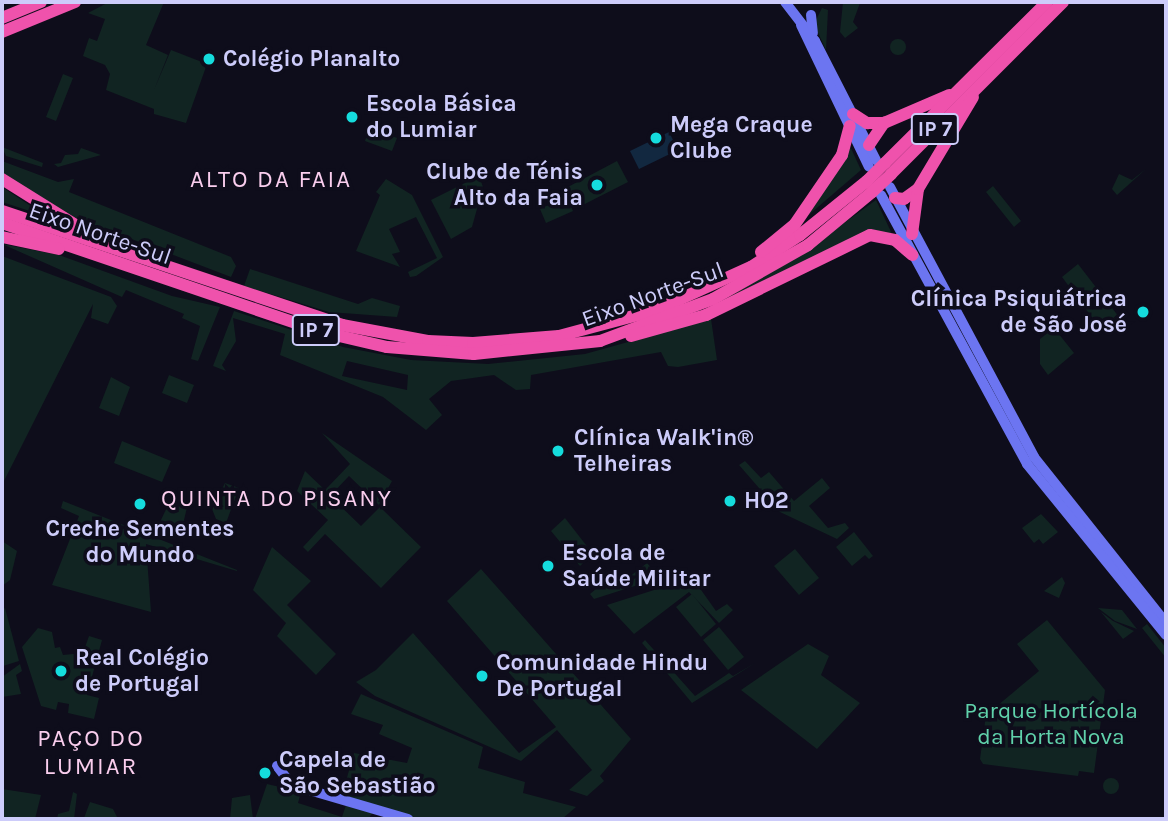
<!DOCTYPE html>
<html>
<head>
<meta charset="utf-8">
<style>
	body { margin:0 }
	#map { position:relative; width:1168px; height:821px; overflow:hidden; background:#0e0d1b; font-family:Karla,sans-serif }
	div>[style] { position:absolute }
	.green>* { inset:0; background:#112422 }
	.round { border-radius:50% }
	.water>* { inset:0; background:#122840 }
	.secondary>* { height:10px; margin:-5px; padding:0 5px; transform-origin:5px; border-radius:5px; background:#6c75f1 }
	.highway>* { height:12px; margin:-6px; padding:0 6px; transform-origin:6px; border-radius:6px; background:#ef52ac }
	.highway-bridge>* { height:12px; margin:-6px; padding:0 6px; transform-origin:6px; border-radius:6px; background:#ef52ac }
	.dots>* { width:19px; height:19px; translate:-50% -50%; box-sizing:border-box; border:4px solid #0e0d1b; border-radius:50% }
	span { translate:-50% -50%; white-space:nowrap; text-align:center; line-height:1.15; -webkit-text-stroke:7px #0e0d1b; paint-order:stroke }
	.shield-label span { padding:2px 5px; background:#0e0d1b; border:2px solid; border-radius:5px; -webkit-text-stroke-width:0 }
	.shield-label { font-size:21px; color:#cdccfa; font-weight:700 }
	.poi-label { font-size:23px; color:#cdccfa; font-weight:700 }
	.left { translate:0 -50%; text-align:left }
	.right { translate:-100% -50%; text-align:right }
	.street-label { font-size:23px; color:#cdccfa }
	.park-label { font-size:23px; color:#60d2ab }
	.neighbourhood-label { font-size:24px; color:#faceee; letter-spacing:2px }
	.frame { position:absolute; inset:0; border:4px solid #cdccfa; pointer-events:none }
</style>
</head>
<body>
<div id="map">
	<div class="green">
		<div style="clip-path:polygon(109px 2px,164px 2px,146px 45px,168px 55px,154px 90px,171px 50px,207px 64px,186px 123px,154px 114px,154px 109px,106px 90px,110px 74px,105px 65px,83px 56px,89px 38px,97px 41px,105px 19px,88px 13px)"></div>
		<div style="clip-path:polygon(843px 2px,860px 3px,853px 22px,858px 28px,845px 38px,840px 32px)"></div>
		<div style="clip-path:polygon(822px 8px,828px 10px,826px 50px,814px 24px)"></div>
		<div class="round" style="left:890px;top:39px;width:16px;height:16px"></div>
		<div style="clip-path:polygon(63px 74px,73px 78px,56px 121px,46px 117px)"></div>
		<div style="clip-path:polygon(370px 127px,397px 138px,392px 151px,365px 141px)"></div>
		<div style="clip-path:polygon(849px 144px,861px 170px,797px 225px)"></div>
		<div style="clip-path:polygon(2px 147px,43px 163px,42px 167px,6px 156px)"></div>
		<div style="clip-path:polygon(81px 148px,101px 155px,58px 167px,54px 164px,61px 163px,65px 155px,78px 154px)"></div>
		<div style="clip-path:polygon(2px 161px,58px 182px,74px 179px,69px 192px,231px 257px,236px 266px,231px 277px,74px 217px,2px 173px)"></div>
		<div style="clip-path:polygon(617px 161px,628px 182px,577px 208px,566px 188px)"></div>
		<div style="clip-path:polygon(1146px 169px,1117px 195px,1112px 189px,1119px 174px,1132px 180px)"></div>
		<div style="clip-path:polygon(479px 176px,483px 187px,472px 227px,451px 239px,431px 200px)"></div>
		<div style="clip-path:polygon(386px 179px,412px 195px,443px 257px,416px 276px,410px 277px,408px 272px,437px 258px,416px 217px,389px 229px,400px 252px,392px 254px,400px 267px,356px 251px,380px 195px,376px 192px)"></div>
		<div style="clip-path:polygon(993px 186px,1021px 221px,1014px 227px,986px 192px)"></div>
		<div style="clip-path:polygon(2px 187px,40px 212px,39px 214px,2px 202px)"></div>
		<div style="clip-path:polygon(566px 197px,573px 211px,546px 223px,540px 209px)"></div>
		<div style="clip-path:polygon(876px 200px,893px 236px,888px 233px,708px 309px,797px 257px)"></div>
		<div style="clip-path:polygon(2px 244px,59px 255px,172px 296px,220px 307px,198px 361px,191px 359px,200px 326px,182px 318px,184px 314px,126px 290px,122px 297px)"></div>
		<div style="clip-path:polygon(2px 256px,111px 297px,117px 306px,108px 324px,91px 318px,93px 304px,2px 485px)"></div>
		<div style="clip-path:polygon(1078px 264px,1119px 317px,1102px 331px,1062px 277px)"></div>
		<div style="clip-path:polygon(250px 269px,358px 304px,372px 298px,400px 306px,397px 317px,329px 312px,244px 286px)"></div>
		<div style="clip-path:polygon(evenodd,234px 311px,343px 347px,411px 360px,488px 364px,585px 354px,711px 319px,717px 360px,678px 367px,668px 366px,661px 352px,531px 375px,530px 389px,516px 390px,494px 375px,451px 381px,429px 399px,442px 415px,426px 430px,383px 397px,280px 355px,285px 334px,233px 318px,236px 341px,222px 365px,226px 371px,213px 366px,234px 311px,347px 361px,408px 375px,407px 390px,342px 376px,347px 361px)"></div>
		<div style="clip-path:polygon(1054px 328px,1074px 353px,1048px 375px,1040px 364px,1040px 339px)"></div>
		<div style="clip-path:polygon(169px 375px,194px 385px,187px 403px,162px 393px)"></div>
		<div style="clip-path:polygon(111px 377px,130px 387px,119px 416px,99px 408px)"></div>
		<div style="clip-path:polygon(322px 433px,392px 481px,379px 505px,349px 476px,330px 496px,361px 526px,380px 507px,421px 547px,381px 588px,325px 534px,308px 552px,303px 547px,328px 520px,297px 491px,305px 471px,325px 490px,350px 464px)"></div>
		<div style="clip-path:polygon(122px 441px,171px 461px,162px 482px,114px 463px)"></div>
		<div style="clip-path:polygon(745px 461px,761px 478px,769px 472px,794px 501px,822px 478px,830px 488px,809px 506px,828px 528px,845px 523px,849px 528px,837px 539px,780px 512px,739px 465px)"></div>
		<div style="clip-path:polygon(225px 483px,239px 488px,226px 523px,216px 519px,212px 509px)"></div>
		<div style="clip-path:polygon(172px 497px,188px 503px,181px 533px,159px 524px)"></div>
		<div style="clip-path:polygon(63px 501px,237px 570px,237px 571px,146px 544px,151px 612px,52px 585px,79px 516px,61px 508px)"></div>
		<div style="clip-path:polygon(1041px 514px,1058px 532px,1043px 544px,1039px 539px,1034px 543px,1022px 528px)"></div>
		<div style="clip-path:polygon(565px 518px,593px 554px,580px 566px,551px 531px)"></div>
		<div style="clip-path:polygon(854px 532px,873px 556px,869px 559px,865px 555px,852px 566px,836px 547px)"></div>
		<div style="clip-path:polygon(2px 541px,17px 551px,10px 580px,2px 586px)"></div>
		<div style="clip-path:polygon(272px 547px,311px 581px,287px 605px,336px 654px,316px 675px,277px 636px,286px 623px,253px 590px)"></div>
		<div style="clip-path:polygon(795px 549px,819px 578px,799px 595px,774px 566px)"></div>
		<div style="clip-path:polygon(647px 563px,655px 572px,663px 567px,669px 575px,594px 599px,590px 594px,616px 572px,624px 581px)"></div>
		<div style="clip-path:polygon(481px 569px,631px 739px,600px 776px,604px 781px,587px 796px,569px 790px,592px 770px,557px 730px,521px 761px,375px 696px,356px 682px,376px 670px,413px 633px,519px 753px,556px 727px,447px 601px)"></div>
		<div style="clip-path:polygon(1062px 577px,1065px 583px,1059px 598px,1044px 591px)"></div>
		<div style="clip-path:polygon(694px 580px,716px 611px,727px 604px,733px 610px,719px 623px,689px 592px,634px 634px,607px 605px,676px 583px,682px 589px)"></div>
		<div style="clip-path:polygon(692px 594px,716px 624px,701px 637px,676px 607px)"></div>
		<div style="clip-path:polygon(5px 608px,19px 661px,3px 666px,2px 610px)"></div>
		<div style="clip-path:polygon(1098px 608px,1122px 610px,1137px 629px,1115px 621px)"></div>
		<div style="clip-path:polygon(1101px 612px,1113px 621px,1134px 631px,1123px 639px)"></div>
		<div style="clip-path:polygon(1047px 620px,1105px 690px,1094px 773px,1079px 771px,1078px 776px,983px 764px,980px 759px,986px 715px,1039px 671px,1017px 644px)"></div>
		<div style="clip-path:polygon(1147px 624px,1166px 648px,1166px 658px,1142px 628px)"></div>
		<div style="clip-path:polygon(719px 627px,744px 657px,728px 670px,703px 640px)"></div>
		<div style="clip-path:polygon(38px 628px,52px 632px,55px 648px,60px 647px,63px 655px,83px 653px,89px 636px,102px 640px,87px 695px,99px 698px,94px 719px,68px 713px,69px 704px,58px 702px,56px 710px,41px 706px,22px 647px)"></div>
		<div style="clip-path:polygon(645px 640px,695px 696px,729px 673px,733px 676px,755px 663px,692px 703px,642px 643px)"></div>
		<div style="clip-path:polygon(808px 644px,829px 656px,821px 675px,860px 703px,817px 749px,741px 690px)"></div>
		<div style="clip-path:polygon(20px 664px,22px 671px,16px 675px,21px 694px,2px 697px,2px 677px)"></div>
		<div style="clip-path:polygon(361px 694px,483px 747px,478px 768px,525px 782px,523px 793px,576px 807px,562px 819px,417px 819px,342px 795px,354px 753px,407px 763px,412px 748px,379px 734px,383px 725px,351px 714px)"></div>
		<div class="round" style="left:1103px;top:778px;width:16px;height:16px"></div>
		<div style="clip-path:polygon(267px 784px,301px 792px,298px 803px,342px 817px,346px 805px,374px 811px,368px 819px,255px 819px)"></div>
		<div style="clip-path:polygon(2px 789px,41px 795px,35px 819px,2px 819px)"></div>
		<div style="clip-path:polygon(73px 792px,77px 794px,74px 819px,57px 819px,58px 814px,69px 811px)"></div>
		<div style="clip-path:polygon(250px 795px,253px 819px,230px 819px,232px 798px)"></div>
		<div style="clip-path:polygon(90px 802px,113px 809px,118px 819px,84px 818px)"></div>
	</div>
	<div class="water">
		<div style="clip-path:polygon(669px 132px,678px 150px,639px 169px,630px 151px)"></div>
	</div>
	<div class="secondary">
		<div style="left:785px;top:2px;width:49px;rotate:52.4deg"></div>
		<div style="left:815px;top:41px;width:134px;rotate:62.9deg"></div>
		<div style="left:811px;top:15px;width:18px;rotate:84deg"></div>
		<div style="left:801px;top:25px;width:157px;rotate:64.4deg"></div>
		<div style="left:890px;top:187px;width:306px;rotate:61.9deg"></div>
		<div style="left:1034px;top:457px;width:212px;rotate:51.5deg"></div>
		<div style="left:881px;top:195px;width:306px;rotate:61.5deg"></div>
		<div style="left:1027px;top:464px;width:220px;rotate:50.9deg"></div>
		<div style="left:277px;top:766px;width:24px;rotate:52deg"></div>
		<div style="left:292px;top:785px;width:121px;rotate:16.3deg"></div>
	</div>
	<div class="highway">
		<div style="left:2px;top:18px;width:42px;rotate:-22.3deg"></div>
		<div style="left:2px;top:32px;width:79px;rotate:-22.3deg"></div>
		<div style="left:853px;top:114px;width:17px;rotate:33deg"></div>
		<div style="left:867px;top:123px;width:17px"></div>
		<div style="left:869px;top:145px;width:27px;rotate:-56deg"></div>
		<div style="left:884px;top:123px;width:71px;rotate:-23.3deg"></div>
		<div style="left:885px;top:163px;width:228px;rotate:-44.8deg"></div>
		<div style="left:891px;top:174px;width:243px;rotate:-45deg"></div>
		<div style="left:2px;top:179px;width:94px;rotate:32deg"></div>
		<div style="left:895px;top:198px;width:9px;rotate:6deg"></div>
		<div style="left:904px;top:199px;width:17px;rotate:-36deg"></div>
		<div style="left:2px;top:211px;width:359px;rotate:18.5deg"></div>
		<div style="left:342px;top:325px;width:87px;rotate:10.5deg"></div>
		<div style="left:428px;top:341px;width:45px;rotate:2.5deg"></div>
		<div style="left:473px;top:343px;width:86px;rotate:-4.7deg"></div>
		<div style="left:559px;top:336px;width:100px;rotate:-15deg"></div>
		<div style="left:656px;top:310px;width:104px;rotate:-24.4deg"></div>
		<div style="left:751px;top:267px;width:59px;rotate:-33.1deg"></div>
		<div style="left:800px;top:235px;width:86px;rotate:-38.9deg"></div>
		<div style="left:2px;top:223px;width:338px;rotate:18.8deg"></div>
		<div style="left:322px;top:332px;width:67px;rotate:13deg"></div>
		<div style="left:387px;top:347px;width:87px;rotate:4.6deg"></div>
		<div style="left:474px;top:354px;width:127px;rotate:-5.9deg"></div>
		<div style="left:600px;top:341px;width:121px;rotate:-20.4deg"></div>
		<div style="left:713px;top:299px;width:109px;rotate:-29.6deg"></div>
		<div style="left:808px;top:245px;width:83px;rotate:-39.6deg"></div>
		<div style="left:912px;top:234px;width:45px;rotate:-82.4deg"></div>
		<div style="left:918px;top:189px;width:107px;rotate:-59.1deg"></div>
		<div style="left:2px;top:237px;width:58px;rotate:11.9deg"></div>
		<div style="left:761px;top:252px;width:44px;rotate:-39.5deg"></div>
		<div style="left:795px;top:224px;width:83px;rotate:-55.7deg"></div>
		<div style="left:842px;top:155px;width:30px;rotate:-75deg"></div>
		<div style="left:631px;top:336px;width:78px;rotate:-15.6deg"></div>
		<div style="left:706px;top:315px;width:182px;rotate:-26deg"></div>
		<div style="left:870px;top:235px;width:25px;rotate:11deg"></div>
		<div style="left:895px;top:240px;width:23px;rotate:41deg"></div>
	</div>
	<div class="highway-bridge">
		<div style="left:867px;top:181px;width:25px;rotate:-45deg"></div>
		<div style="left:872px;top:192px;width:26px;rotate:-43deg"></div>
	</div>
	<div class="dots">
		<div style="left:209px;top:59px;background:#15dcdd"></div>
		<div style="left:352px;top:117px;background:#15dcdd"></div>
		<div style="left:656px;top:138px;background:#15dcdd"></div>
		<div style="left:597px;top:185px;background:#15dcdd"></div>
		<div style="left:1143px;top:312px;background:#15dcdd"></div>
		<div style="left:558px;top:451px;background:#15dcdd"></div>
		<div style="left:730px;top:501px;background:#15dcdd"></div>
		<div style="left:140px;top:504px;background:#15dcdd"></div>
		<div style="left:548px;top:566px;background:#15dcdd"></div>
		<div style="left:61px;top:671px;background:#15dcdd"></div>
		<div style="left:482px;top:676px;background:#15dcdd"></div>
		<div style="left:265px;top:773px;background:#15dcdd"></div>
	</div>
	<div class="shield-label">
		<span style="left:935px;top:129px">IP 7</span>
		<span style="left:316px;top:330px">IP 7</span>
	</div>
	<div class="poi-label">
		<span class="left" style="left:223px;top:59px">Colégio Planalto</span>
		<span class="left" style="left:366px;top:117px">Escola Básica<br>do Lumiar</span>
		<span class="left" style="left:670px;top:138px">Mega Craque<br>Clube</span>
		<span class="right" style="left:583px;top:185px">Clube de Ténis<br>Alto da Faia</span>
		<span class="right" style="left:1127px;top:312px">Clínica Psiquiátrica<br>de São José</span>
		<span class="left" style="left:574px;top:451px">Clínica Walk'in®<br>Telheiras</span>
		<span class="left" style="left:744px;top:501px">H02</span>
		<span style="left:140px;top:542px">Creche Sementes<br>do Mundo</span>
		<span class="left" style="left:562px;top:566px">Escola de<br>Saúde Militar</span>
		<span class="left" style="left:75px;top:671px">Real Colégio<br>de Portugal</span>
		<span class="left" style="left:496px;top:676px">Comunidade Hindu<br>De Portugal</span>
		<span class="left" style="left:279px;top:773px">Capela de<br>São Sebastião</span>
	</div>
	<div class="street-label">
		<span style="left:100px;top:234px;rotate:19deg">Eixo Norte-Sul</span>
		<span style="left:653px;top:295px;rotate:-20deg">Eixo Norte-Sul</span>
	</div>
	<div class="park-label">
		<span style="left:1051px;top:724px">Parque Hortícola<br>da Horta Nova</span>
	</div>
	<div class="neighbourhood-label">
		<span style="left:271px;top:180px">ALTO DA FAIA</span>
		<span style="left:277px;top:499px">QUINTA DO PISANY</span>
		<span style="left:91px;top:753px">PAÇO DO<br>LUMIAR</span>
	</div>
	<div class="frame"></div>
</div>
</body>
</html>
